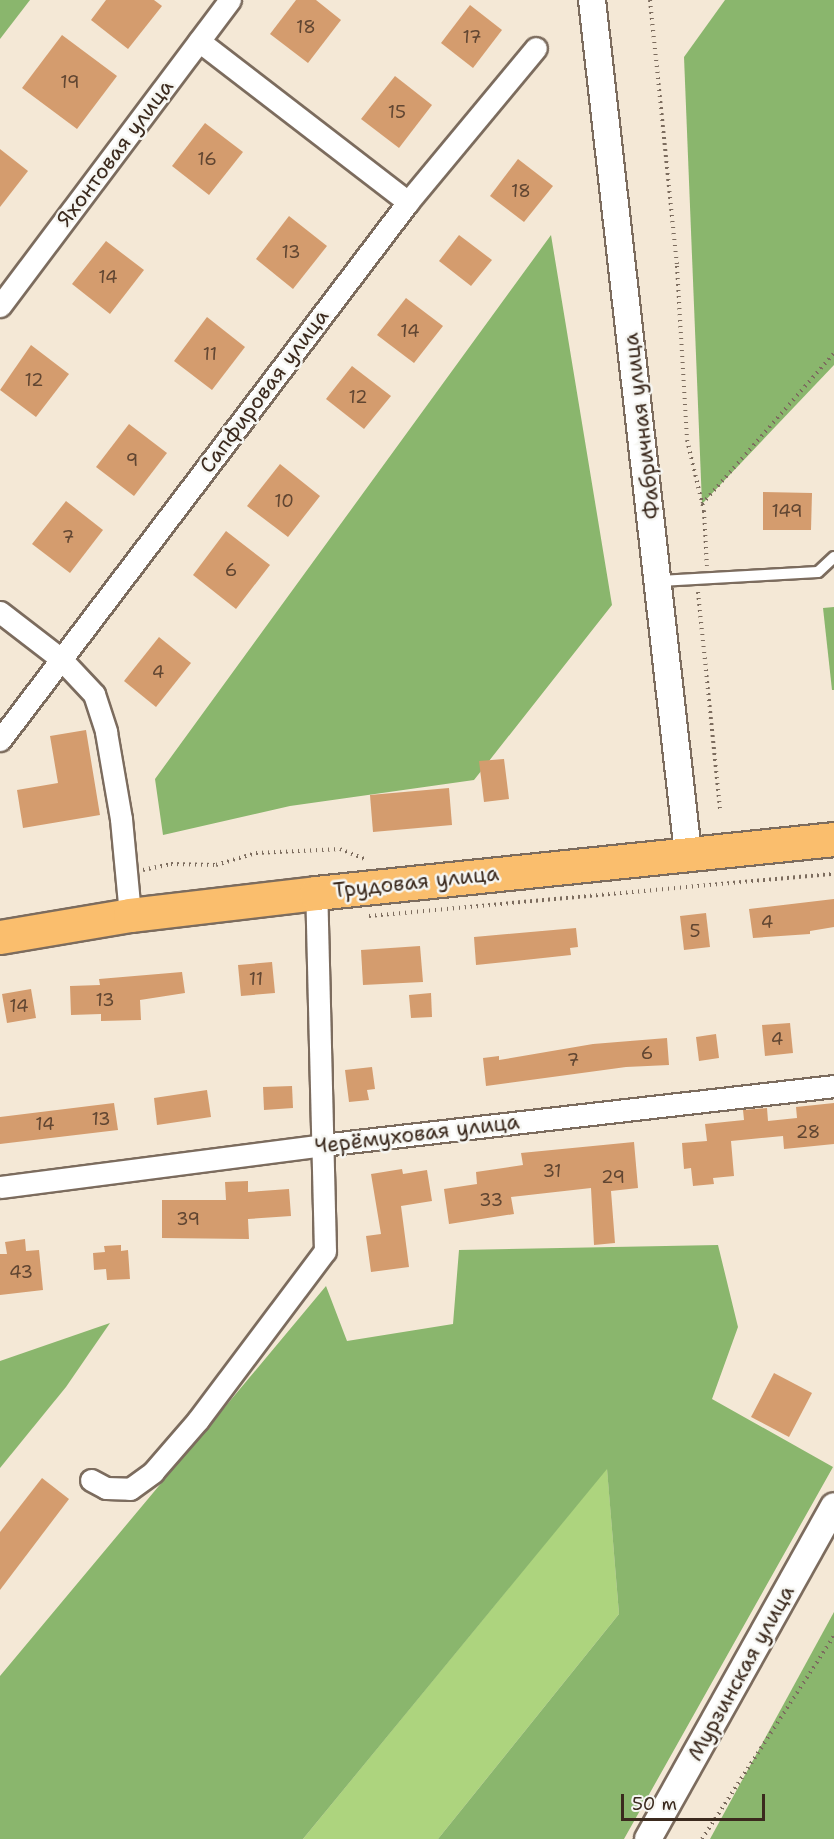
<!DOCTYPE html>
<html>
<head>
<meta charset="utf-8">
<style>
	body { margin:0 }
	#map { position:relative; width:834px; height:1839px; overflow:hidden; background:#f4e8d6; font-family:"Shantell Sans",sans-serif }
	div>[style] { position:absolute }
	.green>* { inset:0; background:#add47e }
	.forest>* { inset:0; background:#8ab66d }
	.building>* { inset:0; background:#d49c6e }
	.path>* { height:4px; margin-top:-2px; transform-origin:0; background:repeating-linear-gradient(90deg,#7c6c5e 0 1.5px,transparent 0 6px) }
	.roads { filter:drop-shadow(2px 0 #7c6c5e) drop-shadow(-2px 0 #7c6c5e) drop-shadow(0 2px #7c6c5e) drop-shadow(0 -2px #7c6c5e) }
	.service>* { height:10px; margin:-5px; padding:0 5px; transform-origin:5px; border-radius:5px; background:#fff }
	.minor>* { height:21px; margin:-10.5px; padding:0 10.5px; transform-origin:10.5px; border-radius:10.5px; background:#fff }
	.tertiary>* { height:26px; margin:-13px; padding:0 13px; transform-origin:13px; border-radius:13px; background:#fff }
	.primary>* { height:33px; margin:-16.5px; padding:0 16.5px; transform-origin:16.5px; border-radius:16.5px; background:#fabe6d }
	span { translate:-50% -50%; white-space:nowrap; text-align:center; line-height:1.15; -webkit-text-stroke:5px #f6f6f2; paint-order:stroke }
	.number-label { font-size:18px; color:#614632 }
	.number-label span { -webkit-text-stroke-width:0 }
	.street-label { font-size:21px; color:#3b2a1e }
	.scale { position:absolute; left:621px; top:1794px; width:144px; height:27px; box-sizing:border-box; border:3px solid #3b2a1e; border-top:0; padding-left:8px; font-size:18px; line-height:21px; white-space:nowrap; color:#3b2a1e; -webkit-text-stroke:4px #f6f6f2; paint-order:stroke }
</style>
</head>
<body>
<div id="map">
	<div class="green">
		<div style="clip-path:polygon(607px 1468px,619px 1614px,438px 1839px,303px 1839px)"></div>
	</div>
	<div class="forest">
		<div style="clip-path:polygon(0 0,30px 0,0 39px)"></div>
		<div style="clip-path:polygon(725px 0,834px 0,834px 365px,702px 504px,684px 57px)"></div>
		<div style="clip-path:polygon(551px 235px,612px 605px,474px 780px,290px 806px,163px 835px,155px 779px)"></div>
		<div style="clip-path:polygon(834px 607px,834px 690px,832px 690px,823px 608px)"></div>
		<div style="clip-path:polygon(718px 1245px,738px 1327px,712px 1399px,833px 1467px,624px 1839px,438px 1839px,619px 1614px,607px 1469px,303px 1839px,0 1839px,0 1676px,326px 1286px,347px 1341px,453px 1324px,459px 1250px)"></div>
		<div style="clip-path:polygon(110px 1323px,66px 1387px,0 1468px,0 1361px)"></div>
		<div style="clip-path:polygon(834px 1612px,834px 1839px,710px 1839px)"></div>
	</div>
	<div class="building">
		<div style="clip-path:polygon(106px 0,154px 0,162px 6px,128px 49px,91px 20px)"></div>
		<div style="clip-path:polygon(296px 0,316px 0,341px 20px,308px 63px,270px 34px)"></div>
		<div style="clip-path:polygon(470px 5px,502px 30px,473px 68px,441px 43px)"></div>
		<div style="clip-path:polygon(62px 35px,117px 76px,77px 129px,22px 88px)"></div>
		<div style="clip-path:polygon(395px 76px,432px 105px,399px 148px,361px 119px)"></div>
		<div style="clip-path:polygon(205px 123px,243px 152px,209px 195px,172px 166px)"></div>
		<div style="clip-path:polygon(0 149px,28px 171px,0 207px)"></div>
		<div style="clip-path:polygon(518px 159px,553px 186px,524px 222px,490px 196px)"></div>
		<div style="clip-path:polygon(289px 216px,327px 246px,293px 289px,256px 259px)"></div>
		<div style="clip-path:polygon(459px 235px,492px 260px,471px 286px,439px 261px)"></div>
		<div style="clip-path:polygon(106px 241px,144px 270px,110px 314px,72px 284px)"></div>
		<div style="clip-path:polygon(406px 298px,443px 326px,414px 363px,377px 335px)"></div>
		<div style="clip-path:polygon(207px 317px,245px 347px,212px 390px,174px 361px)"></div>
		<div style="clip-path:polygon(31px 345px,69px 374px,36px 417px,0 390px)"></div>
		<div style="clip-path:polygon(352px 366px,391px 396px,364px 429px,326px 399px)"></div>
		<div style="clip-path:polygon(129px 424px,167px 453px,134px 496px,96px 467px)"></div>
		<div style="clip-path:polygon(280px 464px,320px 496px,288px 537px,247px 506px)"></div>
		<div style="clip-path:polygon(763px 492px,812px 493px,811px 530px,763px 530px)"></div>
		<div style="clip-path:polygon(66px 501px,103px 530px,70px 573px,32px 544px)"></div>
		<div style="clip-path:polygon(226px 531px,270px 565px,236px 609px,193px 575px)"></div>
		<div style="clip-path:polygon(159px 637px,191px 663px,156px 707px,124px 681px)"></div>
		<div style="clip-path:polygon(86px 730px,100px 815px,23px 828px,17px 790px,58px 783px,50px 736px)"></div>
		<div style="clip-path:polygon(504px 759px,509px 799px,484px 802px,479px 761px)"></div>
		<div style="clip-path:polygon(449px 788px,452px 825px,373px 832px,370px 795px)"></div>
		<div style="clip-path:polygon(834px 899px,834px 927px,810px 931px,810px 934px,753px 938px,749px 909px)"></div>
		<div style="clip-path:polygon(706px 913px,710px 947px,684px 950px,680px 916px)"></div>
		<div style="clip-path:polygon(576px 928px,578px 947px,570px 948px,571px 955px,476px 965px,474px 937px)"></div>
		<div style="clip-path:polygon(420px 946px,423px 982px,363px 985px,361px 950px)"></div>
		<div style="clip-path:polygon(272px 962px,275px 993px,241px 996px,238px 965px)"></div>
		<div style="clip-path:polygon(182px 972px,185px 993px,140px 1000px,141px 1020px,101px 1021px,101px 1014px,71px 1015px,70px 986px,100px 985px,99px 979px)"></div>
		<div style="clip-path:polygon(31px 989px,36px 1018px,7px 1023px,2px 994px)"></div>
		<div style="clip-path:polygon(431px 993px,432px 1017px,411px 1018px,409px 995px)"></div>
		<div style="clip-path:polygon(790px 1023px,793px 1053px,765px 1056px,762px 1025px)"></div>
		<div style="clip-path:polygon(716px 1034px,719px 1058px,699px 1061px,696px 1037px)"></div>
		<div style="clip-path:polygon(667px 1038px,669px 1065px,626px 1067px,486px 1086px,483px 1058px,499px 1056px,499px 1060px,593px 1044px)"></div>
		<div style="clip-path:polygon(372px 1067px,375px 1089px,367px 1090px,369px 1100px,349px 1102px,345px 1070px)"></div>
		<div style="clip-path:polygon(292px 1086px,293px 1108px,264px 1110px,263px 1087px)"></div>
		<div style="clip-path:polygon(207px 1090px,211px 1117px,157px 1125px,154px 1098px)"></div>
		<div style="clip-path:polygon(114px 1103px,118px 1130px,0 1144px,0 1117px)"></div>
		<div style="clip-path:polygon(834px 1103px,834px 1144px,784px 1149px,783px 1136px,731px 1141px,734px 1176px,713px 1178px,714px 1184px,693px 1186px,691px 1168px,684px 1169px,682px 1143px,707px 1141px,705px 1124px,744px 1120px,743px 1110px,767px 1108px,768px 1121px,797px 1118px,796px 1107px)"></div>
		<div style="clip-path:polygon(634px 1142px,638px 1188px,611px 1191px,615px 1243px,594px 1245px,591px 1188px,511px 1197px,514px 1214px,449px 1224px,444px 1189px,477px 1184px,476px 1172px,523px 1165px,521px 1153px)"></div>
		<div style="clip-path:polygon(402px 1169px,403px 1174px,427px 1170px,432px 1201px,401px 1206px,409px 1267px,371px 1272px,366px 1236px,381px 1234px,371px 1174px)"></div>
		<div style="clip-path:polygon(248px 1181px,248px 1192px,289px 1189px,291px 1216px,248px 1219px,249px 1239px,162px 1238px,162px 1200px,226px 1200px,225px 1182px)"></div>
		<div style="clip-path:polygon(25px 1239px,26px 1251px,39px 1250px,43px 1290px,0 1295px,0 1254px,7px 1254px,5px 1242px)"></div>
		<div style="clip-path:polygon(121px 1245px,121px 1251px,128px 1250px,130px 1279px,107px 1280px,106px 1269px,94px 1270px,93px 1253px,105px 1252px,104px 1246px)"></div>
		<div style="clip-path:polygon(774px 1373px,812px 1393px,789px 1437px,751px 1417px)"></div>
		<div style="clip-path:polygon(42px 1478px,69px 1499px,0 1590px,0 1532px)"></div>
	</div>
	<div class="path">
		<div style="left:650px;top:0;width:267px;rotate:84.2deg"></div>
		<div style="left:677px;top:266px;width:174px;rotate:86.7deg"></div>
		<div style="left:687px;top:440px;width:73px;rotate:76.5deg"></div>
		<div style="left:704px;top:511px;width:55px;rotate:86.9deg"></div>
		<div style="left:702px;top:504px;width:201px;rotate:-48.8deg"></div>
		<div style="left:698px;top:592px;width:218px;rotate:84.2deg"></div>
		<div style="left:143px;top:870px;width:29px;rotate:-12deg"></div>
		<div style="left:171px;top:864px;width:45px;rotate:1.3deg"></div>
		<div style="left:216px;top:865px;width:42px;rotate:-16.7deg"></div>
		<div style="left:256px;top:853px;width:84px;rotate:-2.7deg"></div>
		<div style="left:340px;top:849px;width:29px;rotate:22deg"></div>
		<div style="left:369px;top:916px;width:467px;rotate:-5.2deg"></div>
		<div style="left:702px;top:1839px;width:242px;rotate:-57deg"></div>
	</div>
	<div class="roads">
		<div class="service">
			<div style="left:660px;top:581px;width:158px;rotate:-3.3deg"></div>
			<div style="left:818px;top:572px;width:22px;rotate:-43deg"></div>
		</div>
		<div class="minor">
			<div style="left:199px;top:41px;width:264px;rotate:37.6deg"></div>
			<div style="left:0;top:306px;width:383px;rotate:-53.1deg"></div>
			<div style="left:0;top:612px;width:77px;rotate:37.6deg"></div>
			<div style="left:61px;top:659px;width:48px;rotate:46.7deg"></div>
			<div style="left:94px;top:694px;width:40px;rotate:72deg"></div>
			<div style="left:106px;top:732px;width:88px;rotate:80.2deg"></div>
			<div style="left:121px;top:819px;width:96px;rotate:84.6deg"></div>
			<div style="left:0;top:740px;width:675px;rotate:-52.82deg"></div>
			<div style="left:408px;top:202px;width:200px;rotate:-50.3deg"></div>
			<div style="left:0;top:1187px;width:325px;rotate:-7.4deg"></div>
			<div style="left:322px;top:1145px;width:515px;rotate:-6.57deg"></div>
			<div style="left:91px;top:1480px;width:17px;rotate:28deg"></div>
			<div style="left:106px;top:1488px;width:24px;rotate:2deg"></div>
			<div style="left:130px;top:1489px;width:29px;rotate:-36deg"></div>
			<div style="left:153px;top:1472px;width:69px;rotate:-49.1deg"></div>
			<div style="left:198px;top:1420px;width:211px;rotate:-53.1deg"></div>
			<div style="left:325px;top:1251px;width:358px;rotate:-91.4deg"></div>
		</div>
		<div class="tertiary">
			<div style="left:592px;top:0;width:858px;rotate:83.58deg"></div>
			<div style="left:648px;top:1839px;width:381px;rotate:-60.8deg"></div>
		</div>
		<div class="primary">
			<div style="left:0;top:937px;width:132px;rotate:-9.6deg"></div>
			<div style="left:130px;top:915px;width:187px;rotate:-6.7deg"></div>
			<div style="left:316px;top:893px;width:521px;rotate:-5.95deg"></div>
		</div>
	</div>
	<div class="number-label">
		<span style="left:306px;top:27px">18</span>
		<span style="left:472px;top:37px">17</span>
		<span style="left:70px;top:82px">19</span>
		<span style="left:397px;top:112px">15</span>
		<span style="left:207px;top:159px">16</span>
		<span style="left:521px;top:191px">18</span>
		<span style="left:291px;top:252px">13</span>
		<span style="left:108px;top:277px">14</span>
		<span style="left:410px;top:331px">14</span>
		<span style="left:210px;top:354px">11</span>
		<span style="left:34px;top:380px">12</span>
		<span style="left:358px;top:397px">12</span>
		<span style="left:132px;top:460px">9</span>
		<span style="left:284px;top:501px">10</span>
		<span style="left:787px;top:511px">149</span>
		<span style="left:68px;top:537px">7</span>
		<span style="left:231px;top:570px">6</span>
		<span style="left:158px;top:672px">4</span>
		<span style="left:767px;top:922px">4</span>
		<span style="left:695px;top:931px">5</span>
		<span style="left:256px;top:979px">11</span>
		<span style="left:105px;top:1000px">13</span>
		<span style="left:19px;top:1006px">14</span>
		<span style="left:777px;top:1039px">4</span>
		<span style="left:647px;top:1053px">6</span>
		<span style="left:573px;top:1060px">7</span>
		<span style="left:101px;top:1119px">13</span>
		<span style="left:45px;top:1124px">14</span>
		<span style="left:808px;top:1132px">28</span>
		<span style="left:552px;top:1171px">31</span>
		<span style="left:613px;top:1177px">29</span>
		<span style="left:491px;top:1200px">33</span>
		<span style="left:188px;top:1219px">39</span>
		<span style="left:21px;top:1272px">43</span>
	</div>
	<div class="street-label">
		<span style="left:115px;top:153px;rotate:-53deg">Яхонтовая улица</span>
		<span style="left:264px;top:391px;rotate:-53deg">Сапфировая улица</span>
		<span style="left:642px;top:426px;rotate:-97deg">Фабричная улица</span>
		<span style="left:416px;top:882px;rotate:-6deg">Трудовая улица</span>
		<span style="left:417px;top:1134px;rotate:-7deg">Черёмуховая улица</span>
		<span style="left:741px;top:1673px;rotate:-61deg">Мурзинская улица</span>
	</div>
	<div class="scale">50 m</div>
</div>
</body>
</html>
